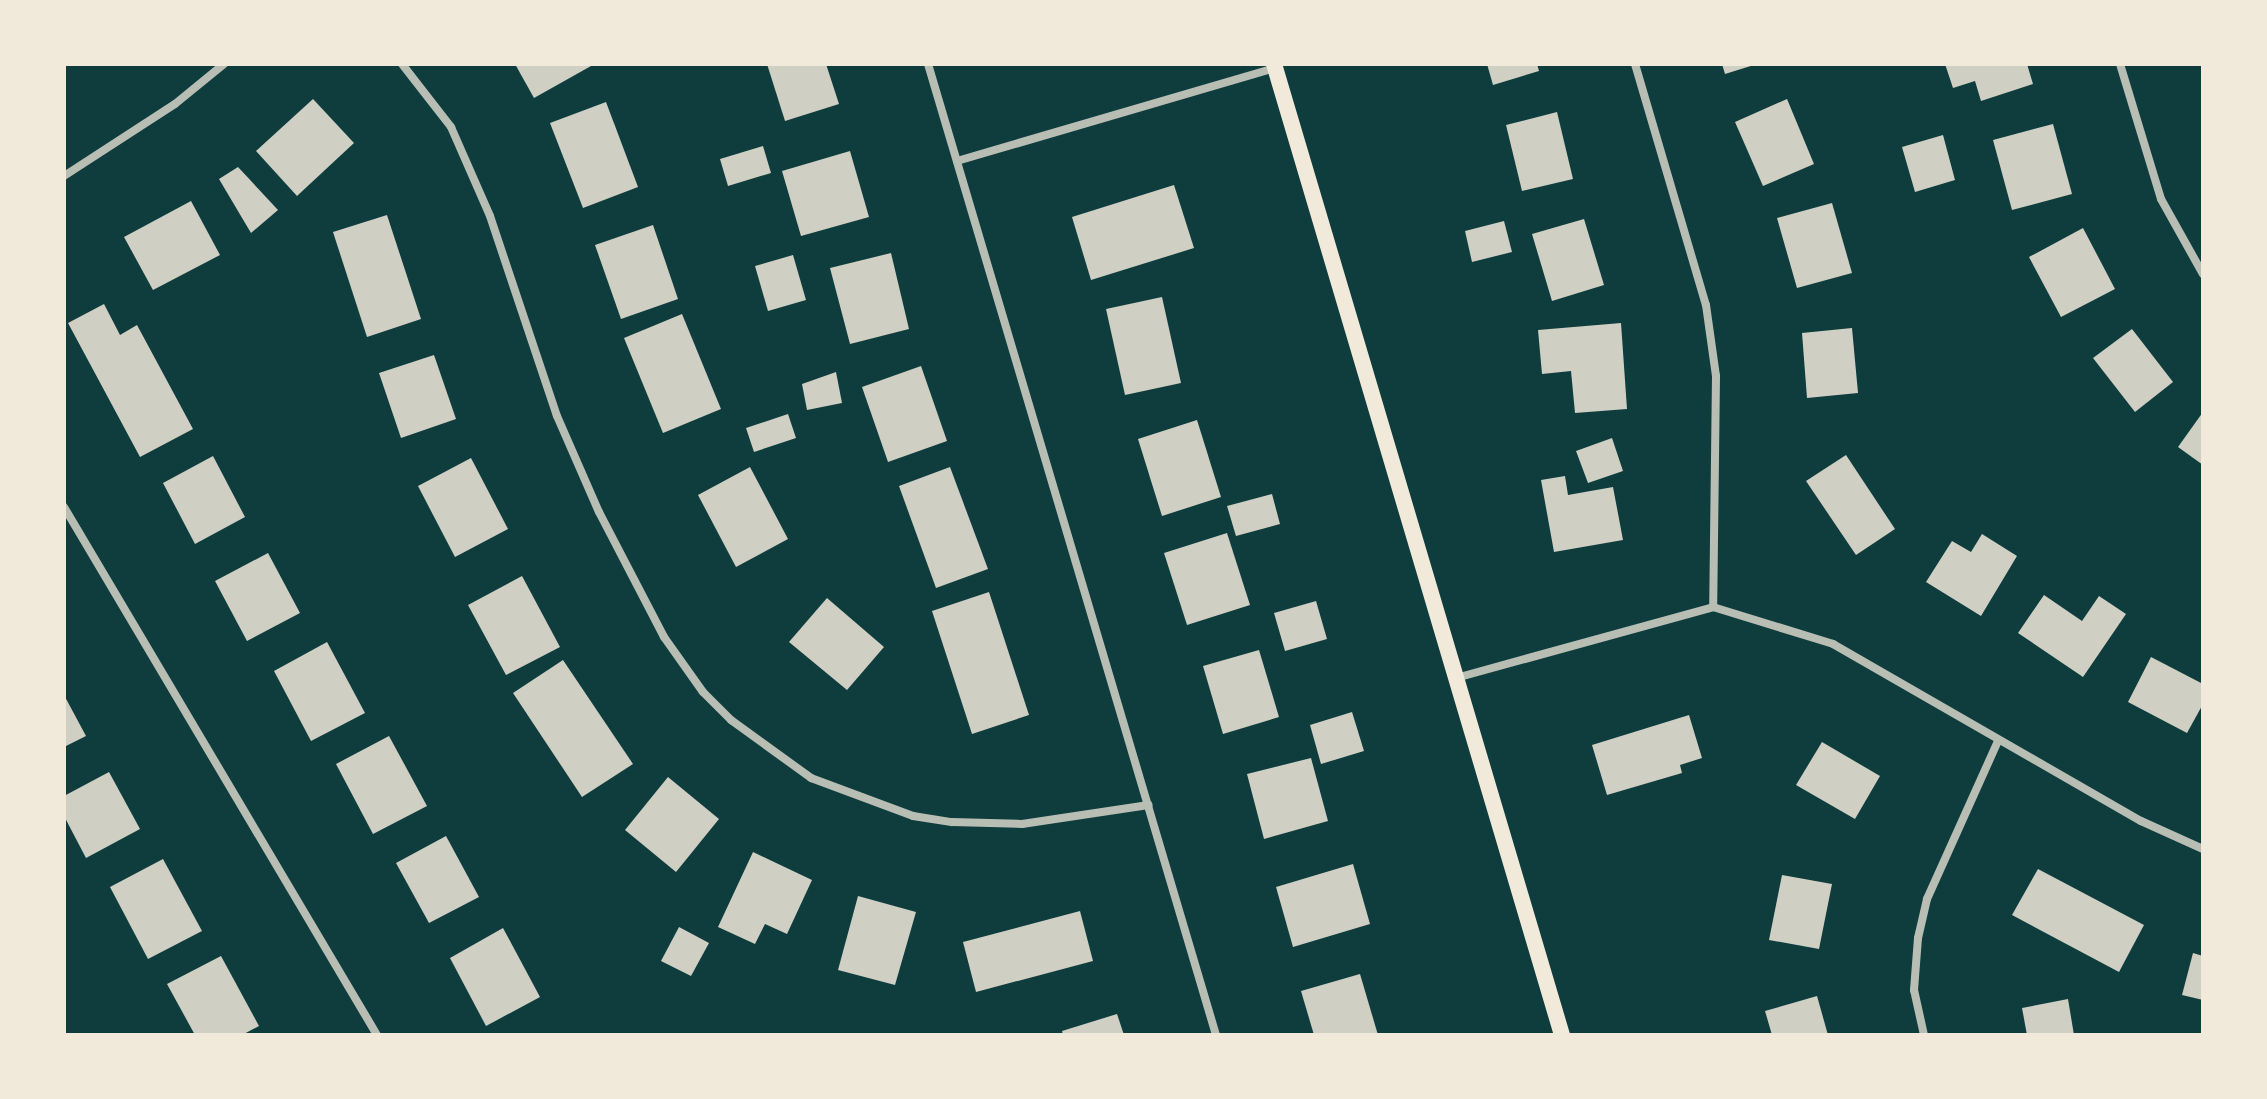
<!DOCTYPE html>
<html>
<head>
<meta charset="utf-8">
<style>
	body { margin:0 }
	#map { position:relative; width:2267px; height:1099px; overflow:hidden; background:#0f3d3e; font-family:Mulish,sans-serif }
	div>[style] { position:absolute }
	.building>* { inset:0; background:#cfcfc3 }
	.minor>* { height:8px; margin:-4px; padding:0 4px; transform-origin:4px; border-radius:4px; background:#b8beb3 }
	.secondary>* { height:16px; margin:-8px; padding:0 8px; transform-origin:8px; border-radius:8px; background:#f1e9da }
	span { translate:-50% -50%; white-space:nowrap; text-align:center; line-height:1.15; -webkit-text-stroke:6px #f1e9da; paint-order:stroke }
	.frame { position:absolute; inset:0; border:66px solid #f1e9da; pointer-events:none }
</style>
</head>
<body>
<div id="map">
	<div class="building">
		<div style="clip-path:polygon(515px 64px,590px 64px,591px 66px,534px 98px)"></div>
		<div style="clip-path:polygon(767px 64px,826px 64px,839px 104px,785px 121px)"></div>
		<div style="clip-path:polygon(1487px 64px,1537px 64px,1539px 71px,1493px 85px)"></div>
		<div style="clip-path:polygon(1722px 64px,1754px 64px,1754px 65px,1725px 74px)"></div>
		<div style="clip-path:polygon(1945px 64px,2027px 64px,2033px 84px,1981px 101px,1975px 81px,1953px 88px)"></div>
		<div style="clip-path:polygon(313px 99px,354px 143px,297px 196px,256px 151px)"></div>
		<div style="clip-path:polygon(1787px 99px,1814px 164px,1763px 186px,1735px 122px)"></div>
		<div style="clip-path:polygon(606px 102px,638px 187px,583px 208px,550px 123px)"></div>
		<div style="clip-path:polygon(1557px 112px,1573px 179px,1522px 191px,1506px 125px)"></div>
		<div style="clip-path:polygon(2053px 124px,2072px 194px,2012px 210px,1993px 140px)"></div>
		<div style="clip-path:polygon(1943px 135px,1955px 180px,1915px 192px,1902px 147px)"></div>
		<div style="clip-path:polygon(763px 146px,771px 173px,728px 186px,720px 159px)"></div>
		<div style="clip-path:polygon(850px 151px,869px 217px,801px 236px,782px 171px)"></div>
		<div style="clip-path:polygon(238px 167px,278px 210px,251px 233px,219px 179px)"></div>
		<div style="clip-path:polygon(1174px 185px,1194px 248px,1091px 280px,1072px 217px)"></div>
		<div style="clip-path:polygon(191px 201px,220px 255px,153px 290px,124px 237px)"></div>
		<div style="clip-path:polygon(1832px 203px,1852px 273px,1797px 288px,1777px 218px)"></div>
		<div style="clip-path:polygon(387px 215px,421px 319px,367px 337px,333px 232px)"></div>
		<div style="clip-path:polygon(1584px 219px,1604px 285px,1552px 301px,1532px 234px)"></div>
		<div style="clip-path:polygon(1504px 221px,1512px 252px,1472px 262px,1465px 231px)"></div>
		<div style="clip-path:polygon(653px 225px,678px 299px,621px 319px,595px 245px)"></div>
		<div style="clip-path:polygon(2083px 228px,2115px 289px,2061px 317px,2029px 257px)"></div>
		<div style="clip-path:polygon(891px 253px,909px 329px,850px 344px,830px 268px)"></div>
		<div style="clip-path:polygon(793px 255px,806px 300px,768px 311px,755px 266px)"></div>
		<div style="clip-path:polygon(1162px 297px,1181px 383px,1125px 395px,1106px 309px)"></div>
		<div style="clip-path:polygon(104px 304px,120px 335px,137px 325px,193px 429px,140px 457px,68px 323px)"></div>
		<div style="clip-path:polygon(682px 314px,721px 409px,663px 433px,624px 338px)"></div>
		<div style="clip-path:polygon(1621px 323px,1627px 409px,1575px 413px,1571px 371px,1542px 374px,1538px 330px)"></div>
		<div style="clip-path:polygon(1852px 328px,1858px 393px,1807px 398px,1802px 333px)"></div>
		<div style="clip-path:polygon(2132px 329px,2173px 382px,2135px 412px,2093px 358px)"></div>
		<div style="clip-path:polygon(434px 355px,456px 419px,401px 438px,379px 373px)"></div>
		<div style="clip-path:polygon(921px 366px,947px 441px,888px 462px,862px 387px)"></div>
		<div style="clip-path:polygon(836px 372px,842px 403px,807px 410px,802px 384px)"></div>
		<div style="clip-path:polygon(2203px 412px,2203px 465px,2178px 447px)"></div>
		<div style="clip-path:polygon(788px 414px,796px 438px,754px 452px,746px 428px)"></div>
		<div style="clip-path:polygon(1197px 420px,1221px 497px,1162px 516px,1138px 439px)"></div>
		<div style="clip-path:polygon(1612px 438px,1623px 471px,1588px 483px,1576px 451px)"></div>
		<div style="clip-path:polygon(1846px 455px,1895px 529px,1856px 555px,1806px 481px)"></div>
		<div style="clip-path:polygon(213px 456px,245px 517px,195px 544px,163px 483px)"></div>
		<div style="clip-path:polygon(471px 458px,508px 529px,455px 557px,418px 486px)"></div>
		<div style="clip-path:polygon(750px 467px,788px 539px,736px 567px,698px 495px)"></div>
		<div style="clip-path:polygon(950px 467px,988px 569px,936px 588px,899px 486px)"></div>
		<div style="clip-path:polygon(1565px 476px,1568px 495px,1613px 487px,1623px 540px,1554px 552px,1541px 480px)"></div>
		<div style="clip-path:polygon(1272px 494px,1280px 524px,1236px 536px,1227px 506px)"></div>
		<div style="clip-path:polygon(1227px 533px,1250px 605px,1187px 625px,1164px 553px)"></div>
		<div style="clip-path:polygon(1982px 534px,2017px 556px,1981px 616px,1926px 582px,1952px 541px,1971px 552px)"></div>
		<div style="clip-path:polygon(268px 553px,300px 613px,247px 641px,215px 581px)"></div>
		<div style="clip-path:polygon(522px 576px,560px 647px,506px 675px,468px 605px)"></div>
		<div style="clip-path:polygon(989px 592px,1029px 715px,972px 734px,932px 611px)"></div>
		<div style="clip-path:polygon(2044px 595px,2082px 621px,2099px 596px,2126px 614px,2083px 677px,2018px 633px)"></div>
		<div style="clip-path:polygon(827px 598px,884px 647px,847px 690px,789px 642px)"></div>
		<div style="clip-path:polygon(1316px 601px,1327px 639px,1285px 651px,1274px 613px)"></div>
		<div style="clip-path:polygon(327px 642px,365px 713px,311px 741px,274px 671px)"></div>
		<div style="clip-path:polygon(1259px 650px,1279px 717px,1223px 734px,1203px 666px)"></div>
		<div style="clip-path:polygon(2151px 657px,2203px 684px,2203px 704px,2187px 733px,2128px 702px)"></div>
		<div style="clip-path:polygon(563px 660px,633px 764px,582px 797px,513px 693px)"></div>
		<div style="clip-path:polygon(64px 695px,86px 736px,64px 747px)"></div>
		<div style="clip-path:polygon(1352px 712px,1364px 751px,1321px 764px,1310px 725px)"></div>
		<div style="clip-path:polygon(1689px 715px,1702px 758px,1680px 765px,1682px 773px,1607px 795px,1592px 745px)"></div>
		<div style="clip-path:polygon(389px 736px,427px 806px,373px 834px,336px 764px)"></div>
		<div style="clip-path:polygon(1822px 742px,1880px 776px,1855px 819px,1796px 785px)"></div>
		<div style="clip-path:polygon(1311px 758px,1328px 821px,1264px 839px,1247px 774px)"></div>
		<div style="clip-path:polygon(109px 772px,140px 829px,86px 858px,64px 816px,64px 796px)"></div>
		<div style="clip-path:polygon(668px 777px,719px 819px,676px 872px,625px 830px)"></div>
		<div style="clip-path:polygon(446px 836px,479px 897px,429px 923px,396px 863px)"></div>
		<div style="clip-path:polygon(753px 852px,812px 880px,787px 934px,765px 924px,755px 944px,718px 927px)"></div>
		<div style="clip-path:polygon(163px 859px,202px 931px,148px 959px,110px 887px)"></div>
		<div style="clip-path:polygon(1353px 864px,1370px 924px,1293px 947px,1276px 887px)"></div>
		<div style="clip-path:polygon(2038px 869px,2144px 925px,2119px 972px,2012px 915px)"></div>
		<div style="clip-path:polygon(1782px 875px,1832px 884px,1819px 949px,1769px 940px)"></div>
		<div style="clip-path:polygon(858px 896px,916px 912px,895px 985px,838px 970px)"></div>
		<div style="clip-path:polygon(1080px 911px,1093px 961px,976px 992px,963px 942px)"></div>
		<div style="clip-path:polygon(679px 927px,709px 943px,691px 976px,661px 961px)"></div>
		<div style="clip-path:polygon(503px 928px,540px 997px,486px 1026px,450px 958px)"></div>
		<div style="clip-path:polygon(2193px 953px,2203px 956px,2203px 1000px,2182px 995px)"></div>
		<div style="clip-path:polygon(221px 956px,259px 1026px,242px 1035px,195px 1035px,167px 984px)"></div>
		<div style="clip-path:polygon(1360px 974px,1378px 1035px,1314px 1035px,1301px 991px)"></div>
		<div style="clip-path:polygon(1817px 996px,1828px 1035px,1772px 1035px,1765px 1011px)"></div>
		<div style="clip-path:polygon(2068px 999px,2074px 1035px,2027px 1035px,2022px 1008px)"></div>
		<div style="clip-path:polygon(1117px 1014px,1124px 1035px,1063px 1035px,1062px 1031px)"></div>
	</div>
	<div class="minor">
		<div style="left:402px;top:64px;width:80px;rotate:52.1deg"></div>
		<div style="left:451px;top:127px;width:97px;rotate:66.3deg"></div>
		<div style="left:490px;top:216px;width:211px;rotate:71.5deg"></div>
		<div style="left:557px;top:416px;width:105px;rotate:66.4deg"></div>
		<div style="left:599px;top:512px;width:141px;rotate:62.5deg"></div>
		<div style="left:664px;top:637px;width:67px;rotate:54.7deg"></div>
		<div style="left:703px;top:692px;width:40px;rotate:45deg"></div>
		<div style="left:731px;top:720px;width:99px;rotate:35.9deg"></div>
		<div style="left:811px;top:778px;width:109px;rotate:20.4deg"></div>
		<div style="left:913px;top:816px;width:39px;rotate:9deg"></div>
		<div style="left:952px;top:822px;width:70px;rotate:1.6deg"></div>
		<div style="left:1022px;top:824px;width:128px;rotate:-8.5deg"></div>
		<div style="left:928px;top:64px;width:1013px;rotate:73.48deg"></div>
		<div style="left:1635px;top:64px;width:251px;rotate:73.6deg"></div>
		<div style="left:1706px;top:305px;width:72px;rotate:82deg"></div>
		<div style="left:1716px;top:376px;width:231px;rotate:90.7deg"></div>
		<div style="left:2120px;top:64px;width:141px;rotate:73.1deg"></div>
		<div style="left:2161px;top:199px;width:86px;rotate:60.8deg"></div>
		<div style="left:957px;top:161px;width:331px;rotate:-16.3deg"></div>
		<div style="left:64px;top:176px;width:132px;rotate:-33deg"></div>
		<div style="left:175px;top:104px;width:63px;rotate:-39.2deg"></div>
		<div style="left:64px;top:507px;width:614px;rotate:59.34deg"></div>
		<div style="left:1456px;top:678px;width:267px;rotate:-15.4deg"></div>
		<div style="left:1713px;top:607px;width:126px;rotate:17.1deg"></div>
		<div style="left:1833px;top:644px;width:355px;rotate:29.9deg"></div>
		<div style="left:2141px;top:821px;width:68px;rotate:24.3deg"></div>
		<div style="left:1924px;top:1035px;width:46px;rotate:-102.5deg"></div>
		<div style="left:1914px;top:990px;width:52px;rotate:-85.6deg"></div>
		<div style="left:1918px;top:938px;width:40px;rotate:-77deg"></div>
		<div style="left:1927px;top:899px;width:173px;rotate:-65.8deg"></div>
	</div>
	<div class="secondary">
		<div style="left:1274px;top:64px;width:1013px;rotate:73.48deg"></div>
	</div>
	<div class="frame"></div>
</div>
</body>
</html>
